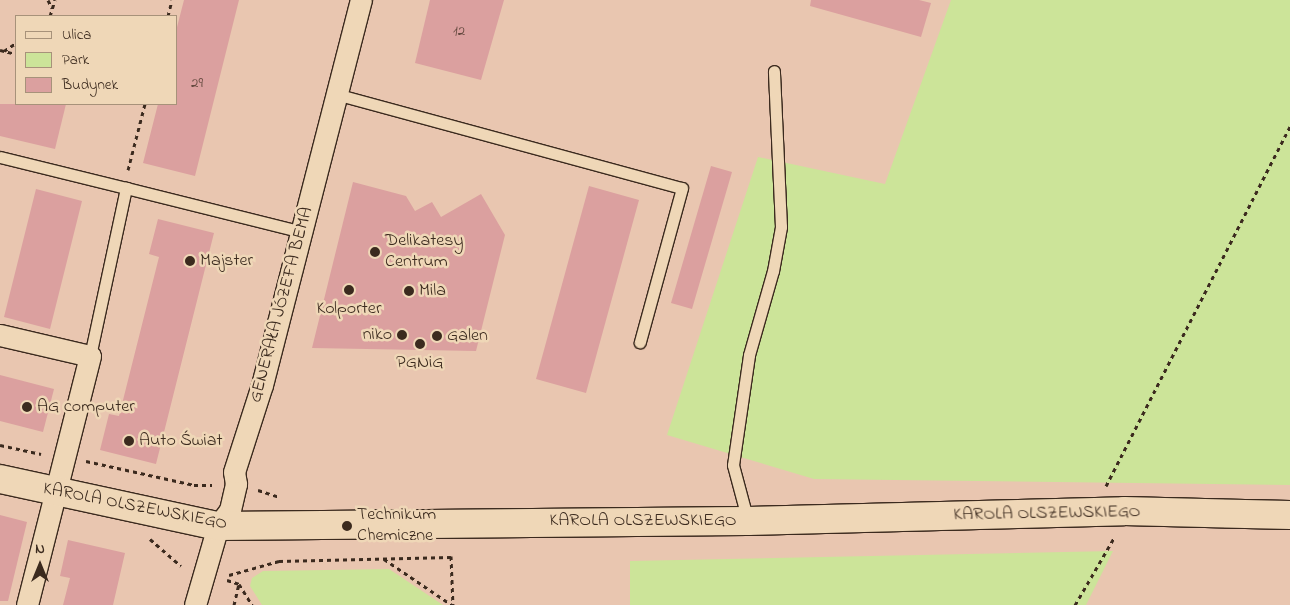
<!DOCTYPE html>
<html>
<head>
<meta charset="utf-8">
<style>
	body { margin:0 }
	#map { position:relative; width:1290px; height:605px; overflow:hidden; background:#e9c6b0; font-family:"Indie Flower",sans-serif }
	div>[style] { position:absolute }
	.green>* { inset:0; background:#cce499 }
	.building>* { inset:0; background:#dba09f }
	.path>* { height:3px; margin-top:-1.5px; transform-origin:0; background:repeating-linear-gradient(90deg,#3b2a1e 0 4px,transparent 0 8px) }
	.roads { filter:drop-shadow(1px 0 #3b2a1e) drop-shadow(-1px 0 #3b2a1e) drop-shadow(0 1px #3b2a1e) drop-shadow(0 -1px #3b2a1e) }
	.service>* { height:11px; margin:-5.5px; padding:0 5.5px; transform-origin:5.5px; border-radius:5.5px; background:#efd7b7 }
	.minor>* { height:21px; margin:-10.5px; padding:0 10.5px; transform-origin:10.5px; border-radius:10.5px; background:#efd7b7 }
	.tertiary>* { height:28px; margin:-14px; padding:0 14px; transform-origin:14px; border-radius:14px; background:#efd7b7 }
	.dots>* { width:14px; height:14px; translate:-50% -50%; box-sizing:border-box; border:2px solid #efd7b7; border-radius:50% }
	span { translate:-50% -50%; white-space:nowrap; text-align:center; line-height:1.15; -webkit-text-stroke:5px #efd7b7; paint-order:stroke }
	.number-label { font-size:15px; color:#63483e }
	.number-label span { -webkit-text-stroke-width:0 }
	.poi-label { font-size:18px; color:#3b2a1e }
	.left { translate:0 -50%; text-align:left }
	.right { translate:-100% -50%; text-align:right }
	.street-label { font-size:18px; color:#3b2a1e }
	.legend { position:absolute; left:15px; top:15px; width:162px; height:90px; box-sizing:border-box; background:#efd7b7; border:1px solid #a7927a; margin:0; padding:6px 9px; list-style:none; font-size:15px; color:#3b2a1e }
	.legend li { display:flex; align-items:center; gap:10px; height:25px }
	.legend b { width:25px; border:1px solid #a7927a }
	.north { position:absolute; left:15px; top:540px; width:50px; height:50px; -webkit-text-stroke:4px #efd7b7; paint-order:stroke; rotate:0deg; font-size:14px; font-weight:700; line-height:20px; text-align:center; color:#3b2a1e }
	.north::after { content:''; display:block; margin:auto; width:18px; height:22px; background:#3b2a1e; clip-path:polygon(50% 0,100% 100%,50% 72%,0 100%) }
</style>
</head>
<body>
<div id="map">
	<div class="green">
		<div style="clip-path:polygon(951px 0,1290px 0,1290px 485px,814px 479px,667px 435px,758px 157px,885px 184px)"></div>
		<div style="clip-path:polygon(1113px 551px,1086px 605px,630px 605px,630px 561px)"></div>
		<div style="clip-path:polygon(389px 569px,443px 605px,262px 605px,250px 586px,252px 578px,263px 571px)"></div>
	</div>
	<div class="building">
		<div style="clip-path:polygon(184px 0,239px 0,195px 176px,143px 163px,158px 104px,176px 104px,176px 31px)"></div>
		<div style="clip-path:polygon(430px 0,504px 0,481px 80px,415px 63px)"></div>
		<div style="clip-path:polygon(811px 0,919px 0,931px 3px,921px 37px,810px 6px)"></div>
		<div style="clip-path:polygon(0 104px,66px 104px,55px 149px,0 136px)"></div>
		<div style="clip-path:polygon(711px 166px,732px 172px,692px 309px,671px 303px)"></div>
		<div style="clip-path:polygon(353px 182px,406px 196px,415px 211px,432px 202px,441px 217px,481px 194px,505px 235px,476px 351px,312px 348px)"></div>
		<div style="clip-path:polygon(589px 186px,639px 200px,586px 393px,536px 379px)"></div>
		<div style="clip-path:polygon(36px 189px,82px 201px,50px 329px,4px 317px)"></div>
		<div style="clip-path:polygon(158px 219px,214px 233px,156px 464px,100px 450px,109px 414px,119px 416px,159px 257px,149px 254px)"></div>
		<div style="clip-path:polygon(0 375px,54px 389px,43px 432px,0 421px)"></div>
		<div style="clip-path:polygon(0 515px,27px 522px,8px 601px,0 601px)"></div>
		<div style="clip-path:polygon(68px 540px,125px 553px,113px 605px,63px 605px,70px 578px,60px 576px)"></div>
	</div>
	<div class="path">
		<div style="left:48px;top:0;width:9px;rotate:63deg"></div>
		<div style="left:50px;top:16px;width:17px;rotate:-73deg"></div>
		<div style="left:168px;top:16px;width:16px;rotate:-76deg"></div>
		<div style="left:0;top:50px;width:16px;rotate:14deg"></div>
		<div style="left:4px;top:51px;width:14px;rotate:-34deg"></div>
		<div style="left:128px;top:170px;width:68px;rotate:-75.6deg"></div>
		<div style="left:0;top:445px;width:42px;rotate:12.4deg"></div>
		<div style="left:86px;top:461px;width:111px;rotate:12.5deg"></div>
		<div style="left:194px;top:485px;width:18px"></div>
		<div style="left:1106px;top:486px;width:404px;rotate:-62.9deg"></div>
		<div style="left:258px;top:490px;width:23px;rotate:18deg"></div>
		<div style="left:150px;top:539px;width:41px;rotate:41.1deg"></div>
		<div style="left:451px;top:556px;width:49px;rotate:87.7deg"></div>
		<div style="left:384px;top:559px;width:82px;rotate:34.1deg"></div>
		<div style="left:229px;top:575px;width:52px;rotate:-15.6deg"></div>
		<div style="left:279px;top:561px;width:172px;rotate:-1.3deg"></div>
		<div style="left:227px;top:580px;width:13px;rotate:18deg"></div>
		<div style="left:239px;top:584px;width:25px;rotate:58deg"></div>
		<div style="left:234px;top:605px;width:22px;rotate:-77deg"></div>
		<div style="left:1075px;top:605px;width:78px;rotate:-59.8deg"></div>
	</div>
	<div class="roads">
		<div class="service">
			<div style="left:339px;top:95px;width:355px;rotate:15.2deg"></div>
			<div style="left:682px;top:188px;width:160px;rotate:105.3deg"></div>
			<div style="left:0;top:157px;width:130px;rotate:13.8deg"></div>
			<div style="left:90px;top:356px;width:172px;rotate:-77.9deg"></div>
			<div style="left:126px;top:188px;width:181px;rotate:14deg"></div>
			<div style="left:748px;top:521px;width:58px;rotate:-105deg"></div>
			<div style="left:733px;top:465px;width:111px;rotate:-81.7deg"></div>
			<div style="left:749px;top:355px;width:87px;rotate:-74.1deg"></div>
			<div style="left:773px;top:271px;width:45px;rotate:-79.7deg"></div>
			<div style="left:781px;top:227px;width:156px;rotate:-92.6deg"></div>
		</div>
		<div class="minor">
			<div style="left:0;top:335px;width:92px;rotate:13.1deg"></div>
			<div style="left:90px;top:356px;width:257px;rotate:104.2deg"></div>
			<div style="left:195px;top:605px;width:82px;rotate:-73.8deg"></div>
			<div style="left:218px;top:526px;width:20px;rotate:-53deg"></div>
			<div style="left:230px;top:510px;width:27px;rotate:-77deg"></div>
			<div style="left:236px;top:484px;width:12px;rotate:-99deg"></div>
			<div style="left:234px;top:472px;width:91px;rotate:-72.2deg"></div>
			<div style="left:262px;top:385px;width:398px;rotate:-75.6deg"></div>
		</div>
		<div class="tertiary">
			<div style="left:0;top:479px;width:223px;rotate:12.2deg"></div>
			<div style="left:218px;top:526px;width:530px;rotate:-0.54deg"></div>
			<div style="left:748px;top:521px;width:376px;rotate:-1.5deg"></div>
			<div style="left:1124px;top:511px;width:166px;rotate:1.4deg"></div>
		</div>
	</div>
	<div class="dots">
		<div style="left:375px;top:252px;background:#3b2a1e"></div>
		<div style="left:190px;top:261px;background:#3b2a1e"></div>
		<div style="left:349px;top:290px;background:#3b2a1e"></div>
		<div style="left:409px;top:291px;background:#3b2a1e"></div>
		<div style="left:402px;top:335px;background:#3b2a1e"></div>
		<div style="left:437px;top:336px;background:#3b2a1e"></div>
		<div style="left:420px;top:344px;background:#3b2a1e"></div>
		<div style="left:27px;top:407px;background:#3b2a1e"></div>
		<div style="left:129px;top:441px;background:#3b2a1e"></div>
		<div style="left:347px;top:526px;background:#3b2a1e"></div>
	</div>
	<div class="number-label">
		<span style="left:459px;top:32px">12</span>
		<span style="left:197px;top:84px">29</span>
	</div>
	<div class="poi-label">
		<span class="left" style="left:385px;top:252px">Delikatesy<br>Centrum</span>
		<span class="left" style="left:200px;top:261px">Majster</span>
		<span class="left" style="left:419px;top:291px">Mila</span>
		<span style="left:349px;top:309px">Kolporter</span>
		<span class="right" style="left:392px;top:335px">niko</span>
		<span class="left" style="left:447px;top:336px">Galen</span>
		<span style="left:420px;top:363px">PGNiG</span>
		<span class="left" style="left:37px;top:407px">AG computer</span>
		<span class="left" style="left:139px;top:441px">Auto Świat</span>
		<span class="left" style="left:357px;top:526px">Technikum<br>Chemiczne</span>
	</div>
	<div class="street-label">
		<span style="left:282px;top:305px;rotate:-75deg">GENERAŁA JÓZEFA BEMA</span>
		<span style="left:135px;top:507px;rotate:11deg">KAROLA OLSZEWSKIEGO</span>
		<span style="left:1047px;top:514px;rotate:-1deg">KAROLA OLSZEWSKIEGO</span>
		<span style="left:643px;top:521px">KAROLA OLSZEWSKIEGO</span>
	</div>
	<ul class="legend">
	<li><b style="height:6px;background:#efd7b7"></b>Ulica</li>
	<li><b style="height:14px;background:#cce499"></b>Park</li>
	<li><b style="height:14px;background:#dba09f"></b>Budynek</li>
	</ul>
	<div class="north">N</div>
</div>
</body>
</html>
